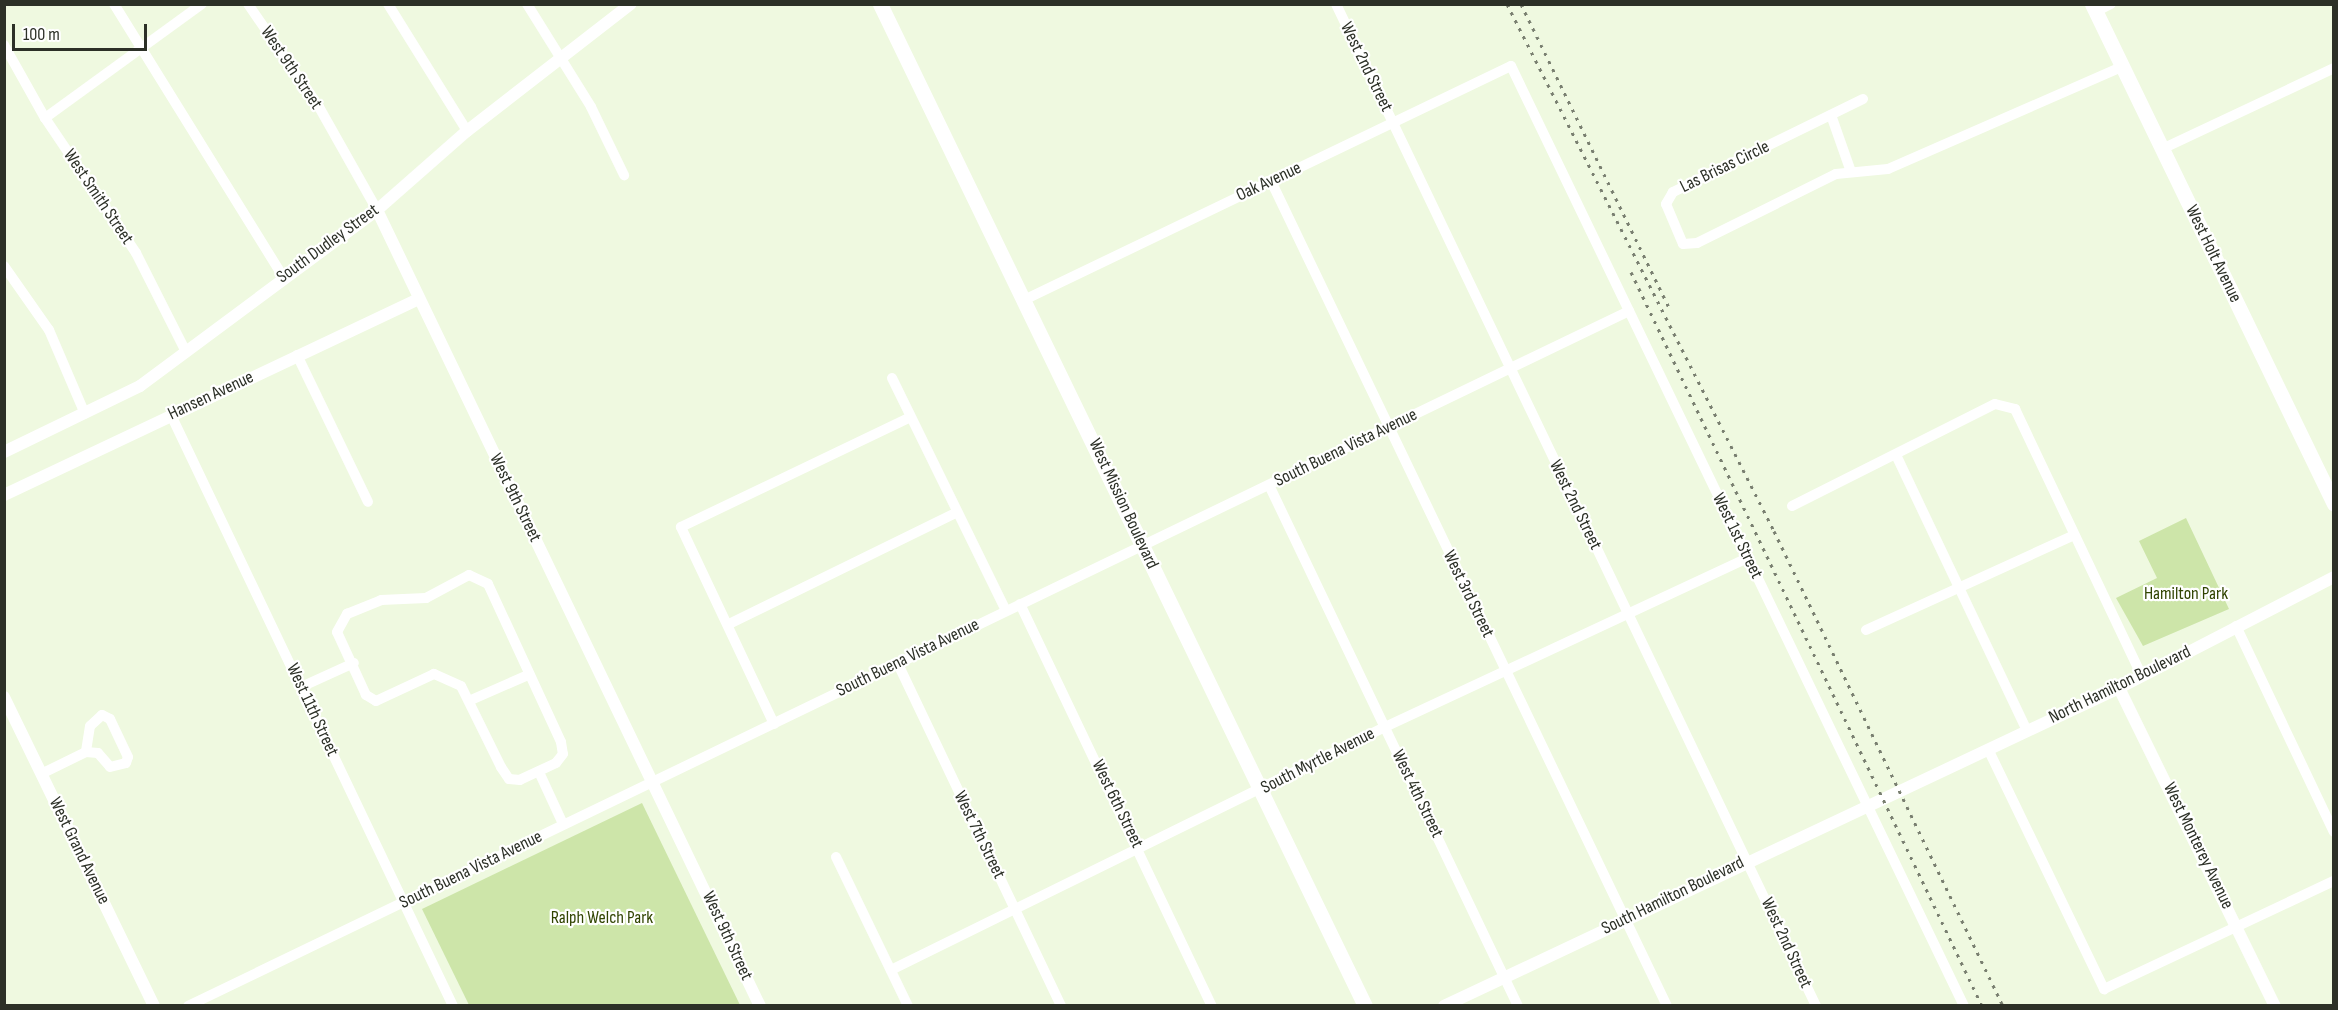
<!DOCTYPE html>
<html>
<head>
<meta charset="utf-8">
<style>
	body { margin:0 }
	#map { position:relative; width:2338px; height:1010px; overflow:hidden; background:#eff9e0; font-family:"Sofia Sans Condensed",sans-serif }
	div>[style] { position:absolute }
	.green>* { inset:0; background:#cde5a9 }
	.minor>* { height:10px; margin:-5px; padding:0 5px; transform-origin:5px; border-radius:5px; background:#fff }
	.tertiary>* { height:12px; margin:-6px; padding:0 6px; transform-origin:6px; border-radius:6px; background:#fff }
	.primary>* { height:15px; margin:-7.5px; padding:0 7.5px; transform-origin:7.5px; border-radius:7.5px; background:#fff }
	.rail>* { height:3px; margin-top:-1.5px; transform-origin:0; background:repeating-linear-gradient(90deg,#797f70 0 3px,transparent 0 9px) }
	span { translate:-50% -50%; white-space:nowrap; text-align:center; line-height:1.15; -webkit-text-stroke:4.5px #fff; paint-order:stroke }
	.street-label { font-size:18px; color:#2c3027 }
	.park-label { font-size:18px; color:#314401 }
	.frame { position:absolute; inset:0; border:6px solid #2c3027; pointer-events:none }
	.scale { position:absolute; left:12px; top:24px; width:135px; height:27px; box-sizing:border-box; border:3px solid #2c3027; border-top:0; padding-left:8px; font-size:18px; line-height:21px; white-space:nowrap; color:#2c3027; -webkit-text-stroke:4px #fff; paint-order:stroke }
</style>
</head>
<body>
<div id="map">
	<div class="green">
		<div style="clip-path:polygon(2186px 518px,2229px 609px,2143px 646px,2116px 598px,2157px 578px,2139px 541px)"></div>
		<div style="clip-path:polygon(642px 803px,740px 1005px,469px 1005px,422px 909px)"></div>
	</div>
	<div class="minor">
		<div style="left:114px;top:4px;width:321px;rotate:58.2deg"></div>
		<div style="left:248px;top:4px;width:125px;rotate:55.4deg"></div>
		<div style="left:319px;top:107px;width:118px;rotate:60.6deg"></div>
		<div style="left:388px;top:4px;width:150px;rotate:58.1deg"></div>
		<div style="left:527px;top:4px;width:121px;rotate:58.1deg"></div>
		<div style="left:591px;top:107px;width:76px;rotate:64.1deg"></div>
		<div style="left:1336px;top:4px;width:1111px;rotate:64.4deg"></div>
		<div style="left:2095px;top:12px;width:18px;rotate:-27deg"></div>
		<div style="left:4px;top:45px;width:84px;rotate:60.7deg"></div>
		<div style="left:45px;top:118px;width:163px;rotate:56deg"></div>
		<div style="left:136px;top:253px;width:111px;rotate:63.2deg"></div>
		<div style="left:1863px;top:99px;width:212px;rotate:153.9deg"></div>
		<div style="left:1673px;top:192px;width:14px;rotate:120deg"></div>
		<div style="left:1666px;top:204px;width:43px;rotate:67deg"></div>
		<div style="left:1683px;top:244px;width:14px;rotate:-4deg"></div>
		<div style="left:1697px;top:243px;width:155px;rotate:-26.4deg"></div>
		<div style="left:1836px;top:174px;width:52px;rotate:-5.5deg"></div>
		<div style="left:1888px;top:169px;width:255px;rotate:-23.6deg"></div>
		<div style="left:1831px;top:115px;width:57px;rotate:70.6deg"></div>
		<div style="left:45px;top:118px;width:194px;rotate:-36deg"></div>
		<div style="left:2162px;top:149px;width:190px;rotate:-25.2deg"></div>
		<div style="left:1271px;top:181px;width:915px;rotate:64.36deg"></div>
		<div style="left:4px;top:266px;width:78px;rotate:54.9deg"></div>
		<div style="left:49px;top:330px;width:91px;rotate:66.8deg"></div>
		<div style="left:1026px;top:299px;width:538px;rotate:-25.66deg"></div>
		<div style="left:1511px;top:66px;width:1043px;rotate:64.27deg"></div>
		<div style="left:297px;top:355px;width:163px;rotate:64.2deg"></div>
		<div style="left:892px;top:378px;width:259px;rotate:63.9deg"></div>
		<div style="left:171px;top:415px;width:655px;rotate:64.49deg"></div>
		<div style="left:1897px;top:457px;width:303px;rotate:64.6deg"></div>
		<div style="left:1269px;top:485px;width:577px;rotate:64.46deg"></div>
		<div style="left:1792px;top:506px;width:227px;rotate:-26.7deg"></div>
		<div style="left:1995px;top:404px;width:21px;rotate:14deg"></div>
		<div style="left:2015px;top:409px;width:296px;rotate:64.6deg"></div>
		<div style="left:469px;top:575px;width:21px;rotate:25deg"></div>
		<div style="left:488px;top:584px;width:174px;rotate:65.2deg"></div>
		<div style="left:561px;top:742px;width:12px;rotate:81deg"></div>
		<div style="left:563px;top:754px;width:11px;rotate:128deg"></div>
		<div style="left:556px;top:763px;width:40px;rotate:155deg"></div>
		<div style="left:520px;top:780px;width:11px;rotate:-175deg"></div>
		<div style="left:509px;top:779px;width:14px;rotate:-124deg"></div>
		<div style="left:501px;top:767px;width:90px;rotate:-116.3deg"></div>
		<div style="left:461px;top:686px;width:30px;rotate:-156deg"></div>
		<div style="left:434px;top:674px;width:64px;rotate:155deg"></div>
		<div style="left:376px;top:701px;width:12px;rotate:-149deg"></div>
		<div style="left:366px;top:695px;width:69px;rotate:-114.7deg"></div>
		<div style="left:337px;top:632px;width:21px;rotate:-61deg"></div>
		<div style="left:347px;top:614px;width:37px;rotate:-22deg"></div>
		<div style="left:381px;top:600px;width:45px;rotate:-2.5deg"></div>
		<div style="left:426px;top:598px;width:49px;rotate:-28.1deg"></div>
		<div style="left:1020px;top:604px;width:445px;rotate:64.5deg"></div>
		<div style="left:729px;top:624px;width:250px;rotate:-26.1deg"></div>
		<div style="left:2236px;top:626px;width:228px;rotate:64.6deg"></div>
		<div style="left:1866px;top:630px;width:229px;rotate:-24.5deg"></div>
		<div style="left:898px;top:664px;width:379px;rotate:64.5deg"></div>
		<div style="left:301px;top:687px;width:58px;rotate:-24.4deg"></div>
		<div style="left:471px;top:700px;width:62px;rotate:-23.7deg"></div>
		<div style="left:774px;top:724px;width:218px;rotate:-115.3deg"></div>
		<div style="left:681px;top:527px;width:253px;rotate:-25.6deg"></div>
		<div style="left:1988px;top:749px;width:267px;rotate:64.2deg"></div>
		<div style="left:2104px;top:989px;width:254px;rotate:-25.2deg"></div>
		<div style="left:539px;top:772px;width:57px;rotate:65.2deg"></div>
		<div style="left:41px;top:774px;width:50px;rotate:-26.1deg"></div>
		<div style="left:86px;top:752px;width:12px;rotate:5deg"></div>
		<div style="left:98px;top:753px;width:18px;rotate:49deg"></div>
		<div style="left:110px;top:767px;width:16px;rotate:-14deg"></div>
		<div style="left:126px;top:763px;width:6px;rotate:-72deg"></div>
		<div style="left:128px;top:757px;width:42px;rotate:-115.3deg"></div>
		<div style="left:110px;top:719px;width:9px;rotate:-153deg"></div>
		<div style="left:102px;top:715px;width:16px;rotate:137deg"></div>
		<div style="left:90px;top:726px;width:26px;rotate:99deg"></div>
		<div style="left:836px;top:857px;width:165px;rotate:64.2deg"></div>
		<div style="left:891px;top:970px;width:551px;rotate:-26.19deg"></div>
		<div style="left:1385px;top:727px;width:400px;rotate:-25deg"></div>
		<div style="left:188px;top:1006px;width:1600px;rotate:-25.75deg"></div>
	</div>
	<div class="tertiary">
		<div style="left:377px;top:210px;width:883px;rotate:64.31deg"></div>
		<div style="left:4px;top:452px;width:151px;rotate:-25.9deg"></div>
		<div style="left:140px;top:386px;width:295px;rotate:-36.6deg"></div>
		<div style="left:377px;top:210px;width:120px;rotate:-41.3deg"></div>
		<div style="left:467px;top:131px;width:207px;rotate:-37.8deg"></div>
		<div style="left:4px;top:495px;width:458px;rotate:-25.3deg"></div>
		<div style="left:2119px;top:688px;width:354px;rotate:63.9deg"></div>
		<div style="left:4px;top:697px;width:343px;rotate:64.1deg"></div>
		<div style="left:1444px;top:1006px;width:746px;rotate:-25.23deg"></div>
		<div style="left:2119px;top:688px;width:242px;rotate:-27.3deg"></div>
	</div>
	<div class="primary">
		<div style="left:880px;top:4px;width:1113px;rotate:64.17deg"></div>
		<div style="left:2092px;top:4px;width:555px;rotate:64.17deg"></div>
	</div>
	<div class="rail">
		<div style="left:1507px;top:4px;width:591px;rotate:63.13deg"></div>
		<div style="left:1774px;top:531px;width:527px;rotate:64.26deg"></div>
		<div style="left:1521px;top:4px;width:336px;rotate:64deg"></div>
		<div style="left:1631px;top:272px;width:814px;rotate:64.44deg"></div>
	</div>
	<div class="street-label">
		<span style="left:1366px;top:67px;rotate:64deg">West 2nd Street</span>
		<span style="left:291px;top:68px;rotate:56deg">West 9th Street</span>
		<span style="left:1725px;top:167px;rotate:-26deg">Las Brisas Circle</span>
		<span style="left:1269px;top:182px;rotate:-25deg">Oak Avenue</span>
		<span style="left:98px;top:197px;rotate:56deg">West Smith Street</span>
		<span style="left:328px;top:244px;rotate:-36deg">South Dudley Street</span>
		<span style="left:2213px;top:254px;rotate:64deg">West Holt Avenue</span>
		<span style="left:211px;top:396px;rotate:-25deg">Hansen Avenue</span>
		<span style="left:1346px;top:448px;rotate:-26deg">South Buena Vista Avenue</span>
		<span style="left:515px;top:498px;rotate:64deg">West 9th Street</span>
		<span style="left:1123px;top:504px;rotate:65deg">West Mission Boulevard</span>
		<span style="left:1575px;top:505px;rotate:64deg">West 2nd Street</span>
		<span style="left:1737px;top:536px;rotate:64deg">West 1st Street</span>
		<span style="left:1468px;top:594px;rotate:64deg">West 3rd Street</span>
		<span style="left:908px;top:658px;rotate:-26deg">South Buena Vista Avenue</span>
		<span style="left:2120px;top:685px;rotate:-26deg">North Hamilton Boulevard</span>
		<span style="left:312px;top:710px;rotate:65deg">West 11th Street</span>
		<span style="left:1318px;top:761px;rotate:-27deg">South Myrtle Avenue</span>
		<span style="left:1417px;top:794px;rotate:64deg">West 4th Street</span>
		<span style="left:1117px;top:804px;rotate:64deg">West 6th Street</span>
		<span style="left:979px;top:835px;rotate:64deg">West 7th Street</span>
		<span style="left:2198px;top:846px;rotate:64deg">West Monterey Avenue</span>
		<span style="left:79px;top:851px;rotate:64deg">West Grand Avenue</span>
		<span style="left:471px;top:870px;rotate:-26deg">South Buena Vista Avenue</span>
		<span style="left:1673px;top:896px;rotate:-26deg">South Hamilton Boulevard</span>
		<span style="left:727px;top:936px;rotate:65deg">West 9th Street</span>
		<span style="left:1786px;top:943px;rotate:65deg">West 2nd Street</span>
	</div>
	<div class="park-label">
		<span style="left:2186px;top:594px">Hamilton Park</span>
		<span style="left:602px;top:918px">Ralph Welch Park</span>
	</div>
	<div class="frame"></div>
	<div class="scale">100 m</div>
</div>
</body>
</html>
